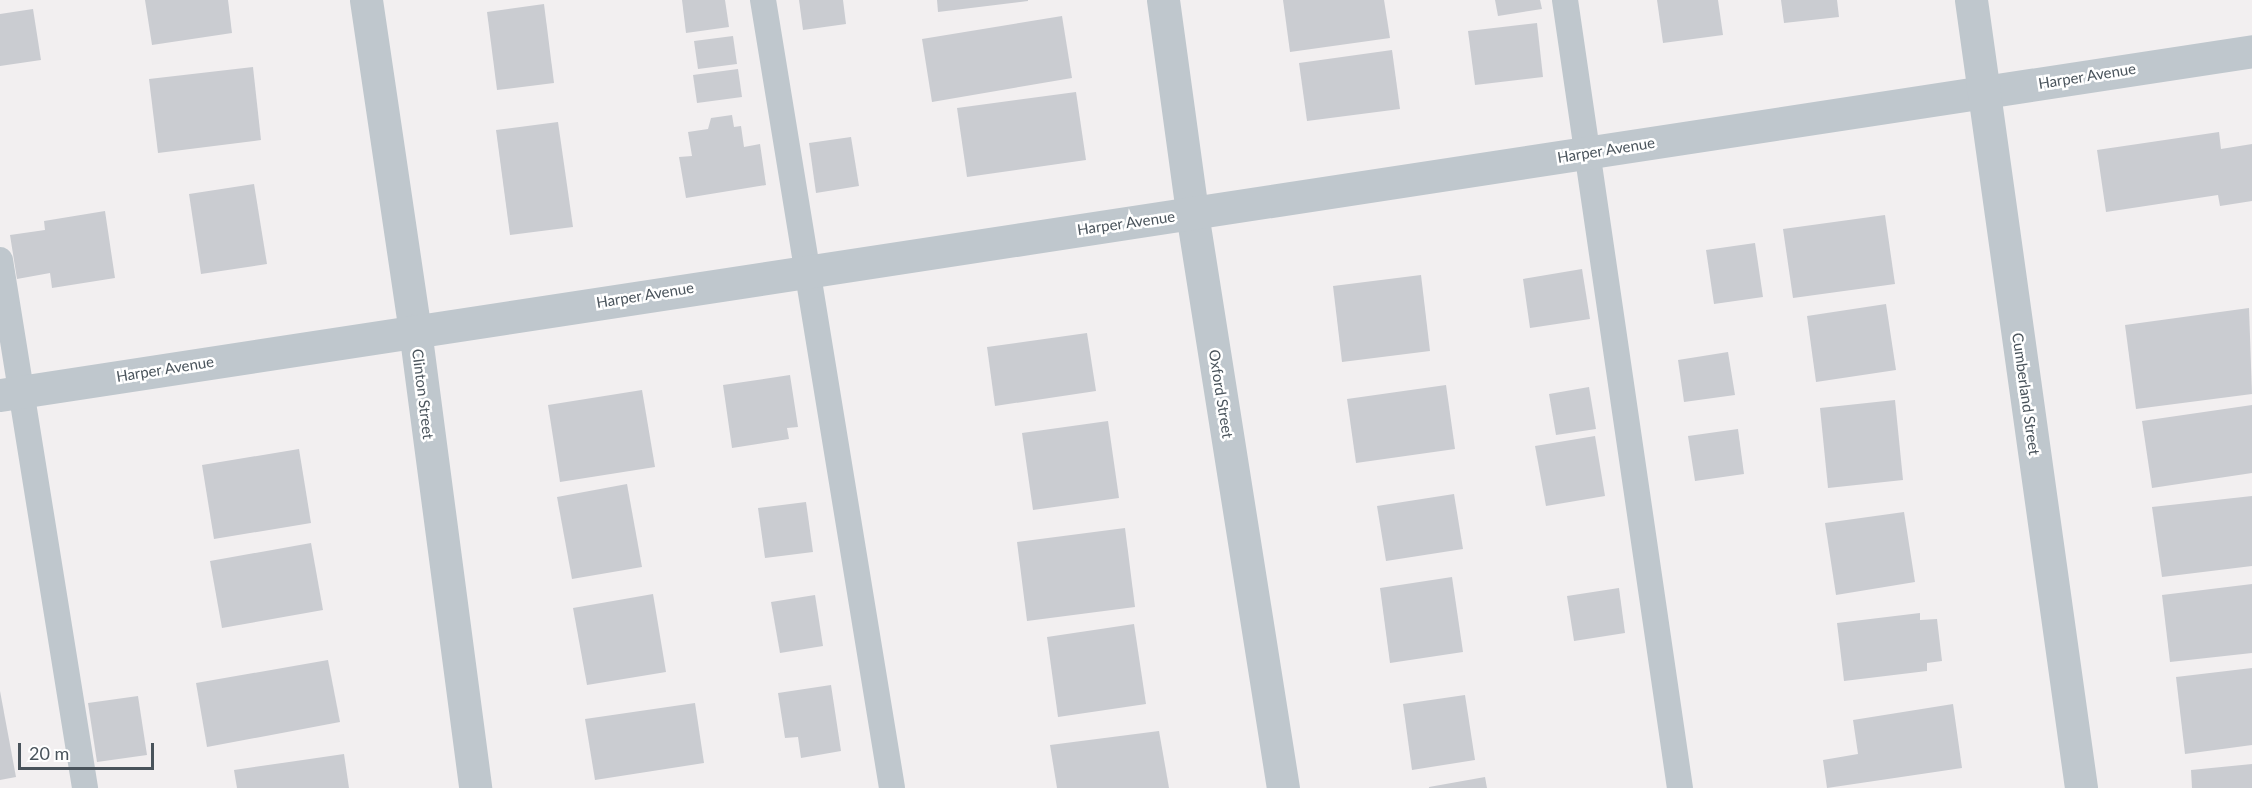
<!DOCTYPE html>
<html>
<head>
<meta charset="utf-8">
<style>
	body { margin:0 }
	#map { position:relative; width:2252px; height:788px; overflow:hidden; background:#f2eff0; font-family:Lato,sans-serif }
	div>[style] { position:absolute }
	.building>* { inset:0; background:#caccd1 }
	.service>* { height:26px; margin:-13px; padding:0 13px; transform-origin:13px; border-radius:13px; background:#bfc7cd }
	.minor>* { height:33px; margin:-16.5px; padding:0 16.5px; transform-origin:16.5px; border-radius:16.5px; background:#bfc7cd }
	.tertiary>* { height:33px; margin:-16.5px; padding:0 16.5px; transform-origin:16.5px; border-radius:16.5px; background:#bfc7cd }
	span { translate:-50% -50%; white-space:nowrap; text-align:center; line-height:1.15; -webkit-text-stroke:5px #fff; paint-order:stroke }
	.street-label { font-size:15px; color:#49535b }
	.scale { position:absolute; left:18px; top:743px; width:136px; height:27px; box-sizing:border-box; border:3px solid #49535b; border-top:0; padding-left:8px; font-size:18px; line-height:21px; white-space:nowrap; color:#49535b; -webkit-text-stroke:4px #fff; paint-order:stroke }
</style>
</head>
<body>
<div id="map">
	<div class="building">
		<div style="clip-path:polygon(145px 0,228px 0,232px 33px,152px 45px)"></div>
		<div style="clip-path:polygon(682px 0,725px 0,729px 27px,686px 33px)"></div>
		<div style="clip-path:polygon(799px 0,843px 0,846px 24px,803px 30px)"></div>
		<div style="clip-path:polygon(937px 0,1028px 0,1028px 1px,938px 12px)"></div>
		<div style="clip-path:polygon(1283px 0,1384px 0,1390px 38px,1290px 52px)"></div>
		<div style="clip-path:polygon(1495px 0,1540px 0,1542px 9px,1498px 16px)"></div>
		<div style="clip-path:polygon(1657px 0,1718px 0,1723px 35px,1663px 43px)"></div>
		<div style="clip-path:polygon(1781px 0,1837px 0,1839px 17px,1784px 23px)"></div>
		<div style="clip-path:polygon(544px 4px,554px 83px,497px 90px,487px 12px)"></div>
		<div style="clip-path:polygon(33px 9px,41px 60px,0 66px,0 14px)"></div>
		<div style="clip-path:polygon(1062px 16px,1072px 78px,932px 102px,922px 39px)"></div>
		<div style="clip-path:polygon(1537px 23px,1543px 77px,1475px 85px,1468px 31px)"></div>
		<div style="clip-path:polygon(733px 36px,737px 64px,698px 69px,694px 41px)"></div>
		<div style="clip-path:polygon(1392px 50px,1400px 109px,1307px 121px,1299px 63px)"></div>
		<div style="clip-path:polygon(253px 67px,261px 140px,158px 153px,149px 79px)"></div>
		<div style="clip-path:polygon(738px 69px,742px 97px,697px 103px,693px 75px)"></div>
		<div style="clip-path:polygon(1076px 92px,1086px 160px,967px 177px,957px 108px)"></div>
		<div style="clip-path:polygon(732px 115px,734px 127px,741px 126px,744px 147px,760px 144px,766px 185px,686px 198px,679px 157px,692px 156px,688px 132px,708px 129px,711px 118px)"></div>
		<div style="clip-path:polygon(558px 122px,573px 227px,510px 235px,496px 130px)"></div>
		<div style="clip-path:polygon(2219px 132px,2221px 149px,2252px 144px,2252px 201px,2220px 206px,2218px 195px,2106px 212px,2097px 150px)"></div>
		<div style="clip-path:polygon(851px 137px,859px 186px,816px 193px,809px 143px)"></div>
		<div style="clip-path:polygon(254px 184px,267px 264px,201px 274px,189px 194px)"></div>
		<div style="clip-path:polygon(105px 211px,115px 278px,52px 288px,50px 273px,17px 279px,10px 235px,45px 230px,44px 221px)"></div>
		<div style="clip-path:polygon(1885px 215px,1895px 284px,1793px 298px,1783px 229px)"></div>
		<div style="clip-path:polygon(1755px 243px,1763px 297px,1714px 304px,1706px 250px)"></div>
		<div style="clip-path:polygon(1582px 269px,1590px 319px,1530px 328px,1523px 279px)"></div>
		<div style="clip-path:polygon(1421px 275px,1430px 351px,1342px 362px,1333px 286px)"></div>
		<div style="clip-path:polygon(1886px 304px,1896px 370px,1816px 382px,1807px 316px)"></div>
		<div style="clip-path:polygon(2249px 308px,2252px 394px,2136px 409px,2125px 325px)"></div>
		<div style="clip-path:polygon(1087px 333px,1096px 391px,995px 406px,987px 347px)"></div>
		<div style="clip-path:polygon(1728px 352px,1735px 395px,1684px 402px,1678px 360px)"></div>
		<div style="clip-path:polygon(790px 375px,798px 427px,787px 428px,789px 439px,732px 448px,723px 385px)"></div>
		<div style="clip-path:polygon(1446px 385px,1455px 449px,1356px 463px,1347px 399px)"></div>
		<div style="clip-path:polygon(1589px 387px,1596px 429px,1556px 435px,1549px 394px)"></div>
		<div style="clip-path:polygon(642px 390px,655px 467px,560px 482px,548px 405px)"></div>
		<div style="clip-path:polygon(1895px 400px,1903px 480px,1828px 488px,1820px 408px)"></div>
		<div style="clip-path:polygon(2252px 405px,2252px 473px,2152px 488px,2142px 421px)"></div>
		<div style="clip-path:polygon(1108px 421px,1119px 498px,1033px 510px,1022px 433px)"></div>
		<div style="clip-path:polygon(1738px 429px,1744px 474px,1695px 481px,1688px 436px)"></div>
		<div style="clip-path:polygon(1595px 436px,1605px 496px,1546px 506px,1535px 446px)"></div>
		<div style="clip-path:polygon(299px 449px,311px 523px,214px 539px,202px 465px)"></div>
		<div style="clip-path:polygon(627px 484px,642px 567px,572px 579px,557px 497px)"></div>
		<div style="clip-path:polygon(1454px 494px,1463px 549px,1386px 561px,1377px 506px)"></div>
		<div style="clip-path:polygon(2252px 496px,2252px 566px,2162px 577px,2152px 507px)"></div>
		<div style="clip-path:polygon(806px 502px,813px 552px,765px 558px,758px 508px)"></div>
		<div style="clip-path:polygon(1904px 512px,1915px 582px,1836px 595px,1825px 523px)"></div>
		<div style="clip-path:polygon(1125px 528px,1135px 607px,1027px 621px,1017px 542px)"></div>
		<div style="clip-path:polygon(311px 543px,323px 610px,222px 628px,210px 561px)"></div>
		<div style="clip-path:polygon(1452px 577px,1463px 652px,1390px 663px,1380px 588px)"></div>
		<div style="clip-path:polygon(2252px 584px,2252px 653px,2170px 662px,2162px 595px)"></div>
		<div style="clip-path:polygon(1619px 588px,1625px 633px,1574px 641px,1567px 596px)"></div>
		<div style="clip-path:polygon(653px 594px,666px 672px,587px 685px,573px 608px)"></div>
		<div style="clip-path:polygon(815px 595px,823px 646px,780px 653px,771px 602px)"></div>
		<div style="clip-path:polygon(1920px 613px,1920px 620px,1937px 619px,1942px 661px,1927px 663px,1927px 671px,1844px 681px,1837px 623px)"></div>
		<div style="clip-path:polygon(1134px 624px,1146px 704px,1058px 717px,1047px 637px)"></div>
		<div style="clip-path:polygon(328px 660px,340px 722px,207px 747px,196px 683px)"></div>
		<div style="clip-path:polygon(2252px 668px,2252px 745px,2185px 754px,2176px 677px)"></div>
		<div style="clip-path:polygon(831px 685px,841px 751px,801px 758px,798px 737px,785px 738px,778px 693px)"></div>
		<div style="clip-path:polygon(0 691px,16px 777px,0 780px)"></div>
		<div style="clip-path:polygon(1465px 695px,1475px 760px,1412px 770px,1403px 704px)"></div>
		<div style="clip-path:polygon(138px 696px,147px 755px,97px 762px,88px 703px)"></div>
		<div style="clip-path:polygon(695px 703px,704px 763px,595px 780px,585px 719px)"></div>
		<div style="clip-path:polygon(1953px 704px,1962px 768px,1827px 788px,1823px 760px,1858px 754px,1853px 720px)"></div>
		<div style="clip-path:polygon(1159px 731px,1169px 788px,1057px 788px,1050px 745px)"></div>
		<div style="clip-path:polygon(344px 754px,349px 788px,237px 788px,234px 770px)"></div>
		<div style="clip-path:polygon(2252px 764px,2252px 788px,2192px 788px,2191px 770px)"></div>
		<div style="clip-path:polygon(1485px 777px,1487px 788px,1429px 788px,1429px 787px)"></div>
	</div>
	<div class="service">
		<div style="left:763px;top:0;width:798px;rotate:80.7deg"></div>
		<div style="left:1565px;top:0;width:796px;rotate:81.7deg"></div>
		<div style="left:0;top:260px;width:535px;rotate:80.85deg"></div>
	</div>
	<div class="minor">
		<div style="left:366px;top:0;width:334px;rotate:81.6deg"></div>
		<div style="left:415px;top:330px;width:462px;rotate:82.5deg"></div>
		<div style="left:1163px;top:0;width:215px;rotate:82.2deg"></div>
		<div style="left:1192px;top:213px;width:582px;rotate:81.01deg"></div>
		<div style="left:0;top:395px;width:2278px;rotate:-8.68deg"></div>
	</div>
	<div class="tertiary">
		<div style="left:1971px;top:0;width:796px;rotate:82.05deg"></div>
	</div>
	<div class="street-label">
		<span style="left:2087px;top:76px;rotate:-9deg">Harper Avenue</span>
		<span style="left:1606px;top:150px;rotate:-9deg">Harper Avenue</span>
		<span style="left:1126px;top:223px;rotate:-8deg">Harper Avenue</span>
		<span style="left:645px;top:295px;rotate:-9deg">Harper Avenue</span>
		<span style="left:165px;top:369px;rotate:-9deg">Harper Avenue</span>
		<span style="left:423px;top:394px;rotate:83deg">Clinton Street</span>
		<span style="left:1221px;top:394px;rotate:81deg">Oxford Street</span>
		<span style="left:2026px;top:394px;rotate:82deg">Cumberland Street</span>
	</div>
	<div class="scale">20 m</div>
</div>
</body>
</html>
